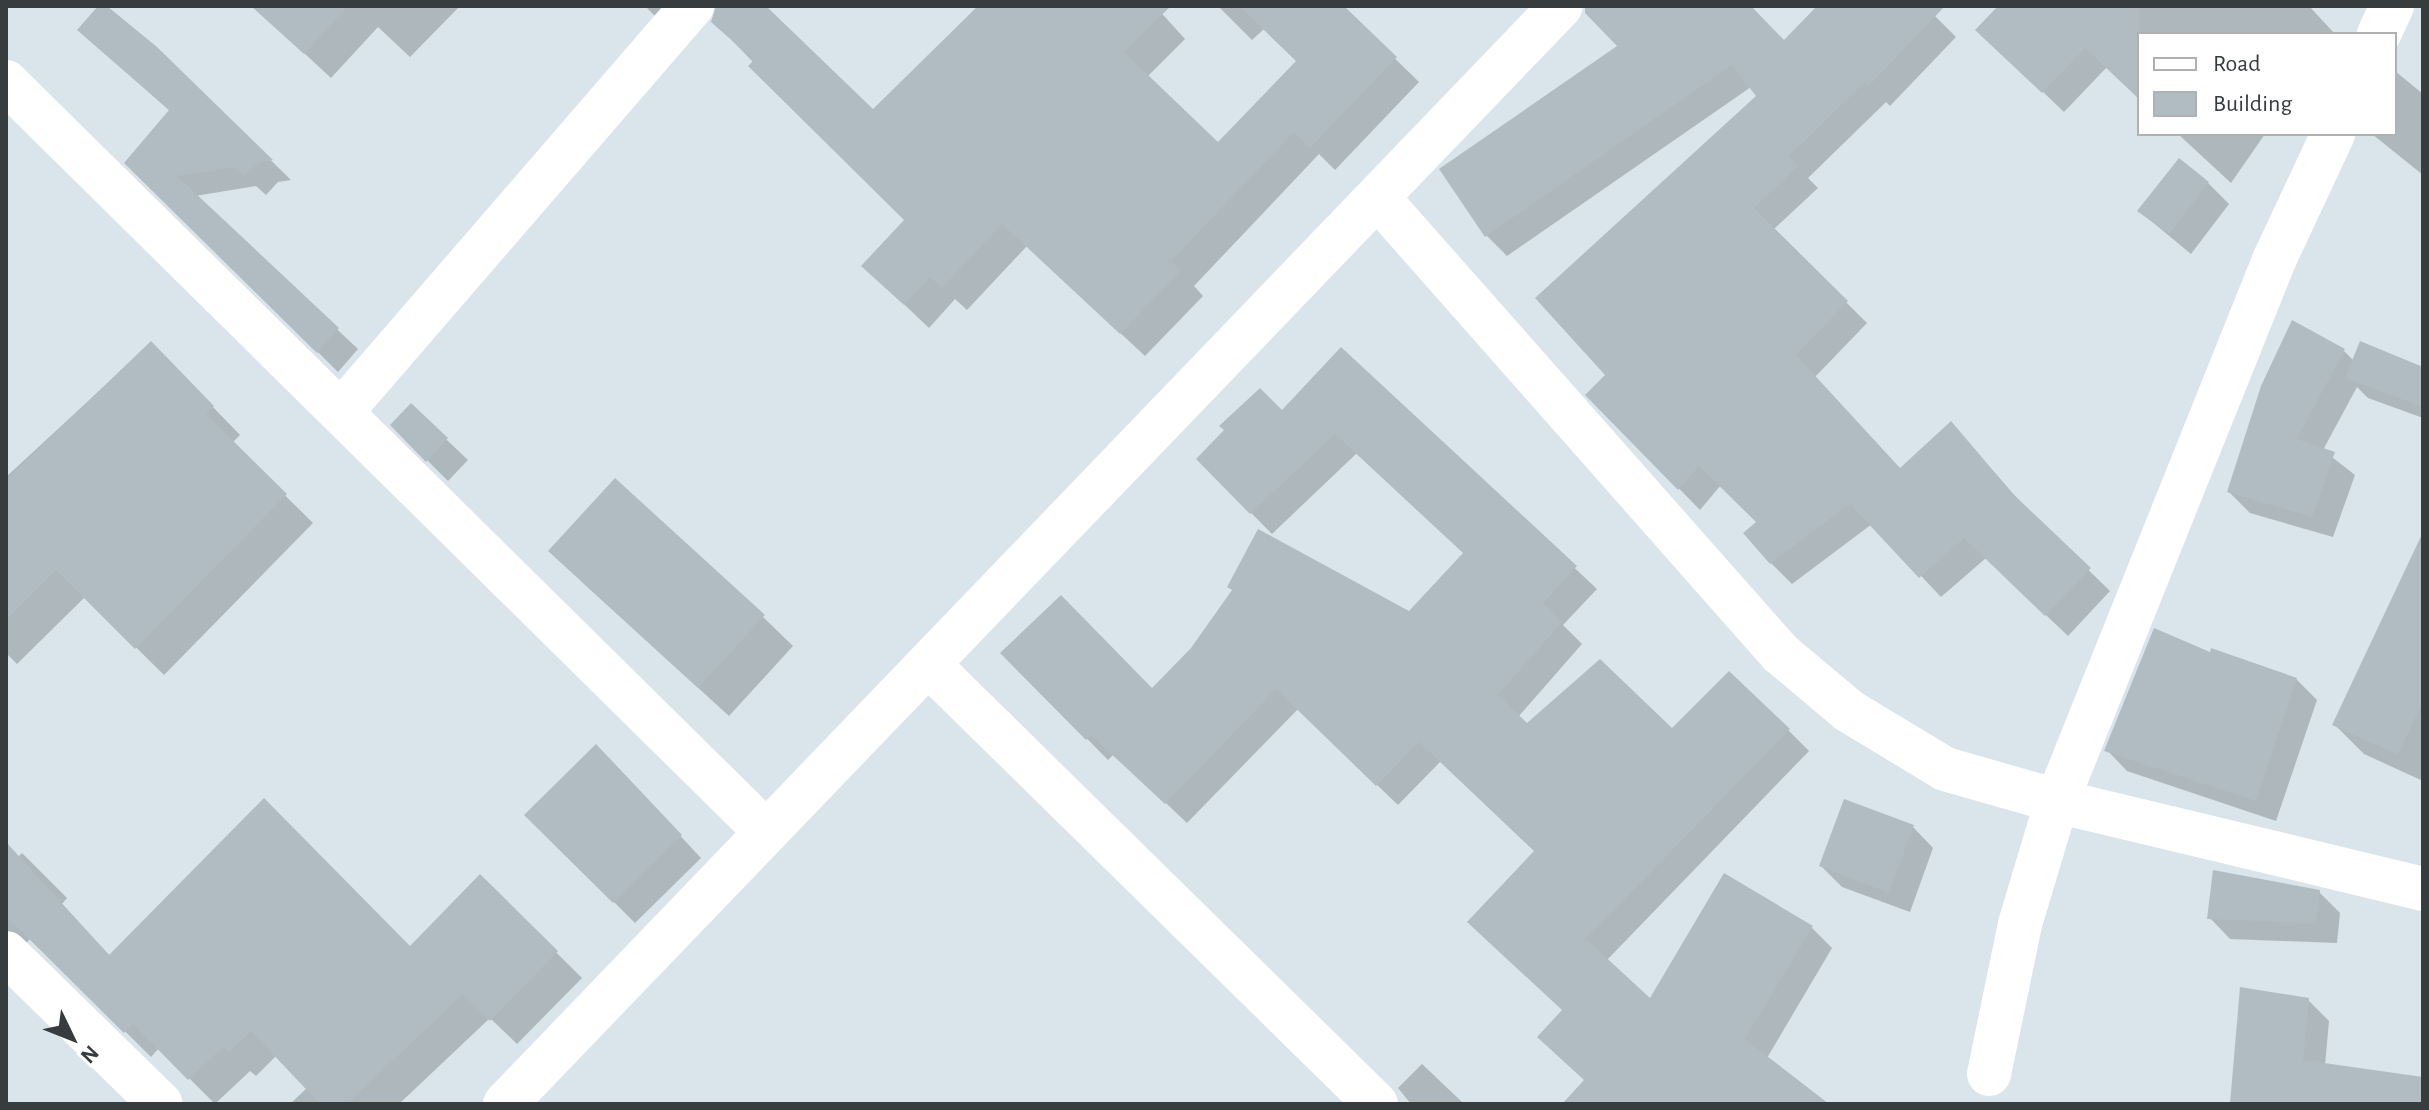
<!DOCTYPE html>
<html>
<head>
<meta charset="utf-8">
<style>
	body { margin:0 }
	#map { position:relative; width:2429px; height:1110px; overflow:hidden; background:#d9e5eb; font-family:"Alegreya Sans",sans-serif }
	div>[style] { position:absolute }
	.shadow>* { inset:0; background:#0003 }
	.building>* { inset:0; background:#b1bcc2 }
	.minor>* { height:44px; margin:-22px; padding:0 22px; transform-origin:22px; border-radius:22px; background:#fff }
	span { translate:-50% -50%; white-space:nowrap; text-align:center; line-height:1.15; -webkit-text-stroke:6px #fff; paint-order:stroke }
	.frame { position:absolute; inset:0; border:8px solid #373c3f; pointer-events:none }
	.legend { position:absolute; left:2137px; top:32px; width:260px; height:104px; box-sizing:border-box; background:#fff; border:2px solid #afb1b2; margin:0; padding:10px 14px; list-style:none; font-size:24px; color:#373c3f }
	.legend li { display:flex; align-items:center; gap:16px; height:40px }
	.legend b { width:40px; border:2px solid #afb1b2 }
	.north { position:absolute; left:32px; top:998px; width:80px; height:80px; -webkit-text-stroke:6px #fff; paint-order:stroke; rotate:133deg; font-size:22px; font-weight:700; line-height:32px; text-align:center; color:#373c3f }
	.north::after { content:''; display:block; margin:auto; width:28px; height:36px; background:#373c3f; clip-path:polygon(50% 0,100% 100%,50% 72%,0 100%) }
</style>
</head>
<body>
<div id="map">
	<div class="shadow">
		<div style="clip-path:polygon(101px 6px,156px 48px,291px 180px,278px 182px,266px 195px,256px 186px,195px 196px,358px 349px,338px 372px,127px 163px,170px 111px,80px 30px)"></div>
		<div style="clip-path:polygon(268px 6px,460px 6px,410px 57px,378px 27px,331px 78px,261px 13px)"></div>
		<div style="clip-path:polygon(645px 6px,676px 6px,660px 21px)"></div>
		<div style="clip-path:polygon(731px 6px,763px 6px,874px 112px,978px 6px,1155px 6px,1185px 39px,1147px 77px,1218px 145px,1298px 61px,1264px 29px,1252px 40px,1218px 6px,1341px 6px,1419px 82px,1335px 170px,1319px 154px,1194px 286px,1203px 296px,1145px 356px,1027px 246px,967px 310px,955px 299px,929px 328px,888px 289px,907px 220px,715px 23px)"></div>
		<div style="clip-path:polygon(1608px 6px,1749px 6px,1785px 43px,1820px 6px,1933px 6px,1929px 10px,1956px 37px,1890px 106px,1886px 102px,1808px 178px,1818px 188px,1773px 230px,1867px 323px,1815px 377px,1900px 470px,1951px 423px,2030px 513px,2110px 591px,2068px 636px,1986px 558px,1941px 597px,1872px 524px,1792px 584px,1771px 563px,1759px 522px,1721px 485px,1700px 510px,1588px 395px,1608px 375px,1759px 96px,1751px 87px,1507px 256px,1486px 235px,1620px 47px)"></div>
		<div style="clip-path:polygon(2000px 6px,2309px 6px,2335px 34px,2139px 34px,2139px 97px,2107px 67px,2064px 112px,1999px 50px)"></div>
		<div style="clip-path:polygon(2395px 71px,2423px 94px,2423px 175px,2372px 134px,2395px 134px)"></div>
		<div style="clip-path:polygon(2178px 134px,2265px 134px,2231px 183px)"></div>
		<div style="clip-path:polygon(2208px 183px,2229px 204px,2191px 254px,2139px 211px)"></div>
		<div style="clip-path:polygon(151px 343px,240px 435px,232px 443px,313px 523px,164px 675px,85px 597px,17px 664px,6px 653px,6px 477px)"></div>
		<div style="clip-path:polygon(1341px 350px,1597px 589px,1563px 625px,1582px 644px,1518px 717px,1527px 726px,1788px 730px,1809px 751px,1606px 961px,1650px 1001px,1812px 928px,1832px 948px,1767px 1058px,1823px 1104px,1568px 1104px,1586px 1081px,1564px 1011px,1536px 851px,1441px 761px,1398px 805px,1298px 709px,1187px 823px,1114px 754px,1108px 760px,1003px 653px,1152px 691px,1409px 614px,1465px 554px,1357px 453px,1272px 534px,1198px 459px,1283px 413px)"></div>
		<div style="clip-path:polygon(2344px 351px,2354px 361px,2423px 369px,2423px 418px,2368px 398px,2357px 387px,2323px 450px,2355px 475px,2333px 537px,2250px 513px,2229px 492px)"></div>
		<div style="clip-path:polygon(411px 406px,468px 460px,448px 481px,392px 425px)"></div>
		<div style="clip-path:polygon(581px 581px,763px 617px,793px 646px,729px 716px)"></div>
		<div style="clip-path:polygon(2423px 595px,2423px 781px,2364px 754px,2334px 724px)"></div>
		<div style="clip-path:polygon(2211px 654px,2296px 679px,2317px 700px,2276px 821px,2127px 771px,2107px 750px)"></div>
		<div style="clip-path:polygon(617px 768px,701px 858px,635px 923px,527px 815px)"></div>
		<div style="clip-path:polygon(1913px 827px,1933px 848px,1910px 912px,1842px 887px,1821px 866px)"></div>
		<div style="clip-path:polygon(22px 853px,67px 898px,62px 904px,110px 956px,410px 948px,480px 877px,582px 978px,517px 1044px,490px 1018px,399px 1104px,290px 1104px,307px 1088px,277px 1055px,256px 1076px,250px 1071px,215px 1104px,159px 1048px,151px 1057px,31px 938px,6px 965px,6px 869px)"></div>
		<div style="clip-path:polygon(2319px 892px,2340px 913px,2337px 943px,2230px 939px,2210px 918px)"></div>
		<div style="clip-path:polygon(2308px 1000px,2329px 1021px,2325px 1065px,2423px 1079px,2423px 1104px,2232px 1104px)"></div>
		<div style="clip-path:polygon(1422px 1064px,1462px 1102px,1464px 1104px,1411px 1104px,1398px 1088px)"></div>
	</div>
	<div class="building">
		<div style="clip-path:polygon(98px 6px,107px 6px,157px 47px,273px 160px,258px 163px,245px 176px,234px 167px,177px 176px,339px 328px,317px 353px,124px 163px,169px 110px,77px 30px)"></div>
		<div style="clip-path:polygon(251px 6px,348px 6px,304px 54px)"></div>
		<div style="clip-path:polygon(716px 6px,766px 6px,873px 109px,978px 6px,1171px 6px,1124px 52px,1218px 142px,1296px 61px,1239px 6px,1344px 6px,1397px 57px,1310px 148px,1294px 132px,1171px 261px,1181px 271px,1120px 334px,1002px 224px,942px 288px,930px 277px,904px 305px,861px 266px,904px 220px,748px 66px,754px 60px,711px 22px)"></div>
		<div style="clip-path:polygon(1585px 6px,1751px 6px,1784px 40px,1817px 6px,1945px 6px,1868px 87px,1864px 83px,1789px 156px,1798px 166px,1754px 208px,1848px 301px,1796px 355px,1900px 468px,1951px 421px,2013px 494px,2091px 568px,2045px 616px,1964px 538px,1919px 578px,1850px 504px,1770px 564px,1743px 533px,1756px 522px,1699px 466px,1678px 490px,1585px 395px,1605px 375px,1535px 298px,1756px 96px,1732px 65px,1485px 237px,1439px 169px,1617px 46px,1585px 13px)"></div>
		<div style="clip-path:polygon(1998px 6px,2139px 6px,2139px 99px,2085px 48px,2042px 93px,1975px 30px)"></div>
		<div style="clip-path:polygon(2179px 158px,2209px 182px,2169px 234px,2137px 211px)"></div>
		<div style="clip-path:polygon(2292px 320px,2345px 349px,2297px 439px,2335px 452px,2312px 517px,2227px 492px,2261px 386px)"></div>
		<div style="clip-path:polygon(151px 341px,214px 406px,206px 414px,287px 494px,135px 649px,56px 570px,6px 620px,6px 480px)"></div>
		<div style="clip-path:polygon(2360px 341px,2423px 367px,2423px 407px,2345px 378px)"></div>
		<div style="clip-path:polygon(1341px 347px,1577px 566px,1543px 603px,1562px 622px,1498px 695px,1527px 723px,1600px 659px,1672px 728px,1729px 671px,1790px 729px,1586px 939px,1650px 998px,1724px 873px,1813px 926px,1745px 1039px,1829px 1104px,1562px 1104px,1584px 1080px,1537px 1037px,1562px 1010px,1467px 922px,1534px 851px,1419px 742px,1376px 786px,1276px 689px,1165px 804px,1091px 735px,1086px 740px,1000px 653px,1061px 595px,1152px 688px,1191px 648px,1232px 590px,1227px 587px,1258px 529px,1409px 611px,1463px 553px,1335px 434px,1250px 514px,1196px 459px,1224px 430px,1219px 426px,1260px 388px,1282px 410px)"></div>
		<div style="clip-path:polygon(411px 403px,448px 438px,426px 462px,390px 425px)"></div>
		<div style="clip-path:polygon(615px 478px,765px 615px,698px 688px,548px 551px)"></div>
		<div style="clip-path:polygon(2423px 532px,2423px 701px,2398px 755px,2332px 725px)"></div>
		<div style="clip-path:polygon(2154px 628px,2210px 652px,2211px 648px,2297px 678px,2256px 801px,2104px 751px)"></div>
		<div style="clip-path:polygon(596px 744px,682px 835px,613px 903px,524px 815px)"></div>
		<div style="clip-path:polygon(264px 798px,410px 946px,480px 874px,558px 951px,490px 1021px,463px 994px,347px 1104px,320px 1104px,251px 1031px,229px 1052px,223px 1047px,188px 1080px,133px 1024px,124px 1033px,6px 916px,6px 842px,109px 955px)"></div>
		<div style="clip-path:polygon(1844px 799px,1914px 825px,1889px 893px,1819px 866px)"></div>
		<div style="clip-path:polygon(2213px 870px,2320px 890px,2316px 923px,2207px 919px)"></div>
		<div style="clip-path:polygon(2240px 987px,2309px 998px,2303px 1060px,2423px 1077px,2423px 1104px,2230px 1104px)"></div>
	</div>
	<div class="minor">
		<div style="left:2379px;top:34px;width:31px;rotate:-65deg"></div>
		<div style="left:6px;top:82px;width:1068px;rotate:44.62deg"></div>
		<div style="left:1378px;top:198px;width:607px;rotate:48.54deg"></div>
		<div style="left:1780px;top:653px;width:90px;rotate:40deg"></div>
		<div style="left:1849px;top:711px;width:112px;rotate:31.1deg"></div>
		<div style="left:1945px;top:769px;width:116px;rotate:15.9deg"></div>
		<div style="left:2057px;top:801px;width:376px;rotate:13.5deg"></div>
		<div style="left:341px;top:412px;width:537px;rotate:-49.16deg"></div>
		<div style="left:930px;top:666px;width:625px;rotate:44.48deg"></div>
		<div style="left:6px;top:953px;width:216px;rotate:44.3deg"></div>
		<div style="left:1989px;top:1074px;width:153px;rotate:-78.3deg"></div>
		<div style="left:2020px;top:924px;width:128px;rotate:-73.3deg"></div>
		<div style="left:2057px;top:801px;width:585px;rotate:-68.13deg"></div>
		<div style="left:2275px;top:258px;width:137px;rotate:-64.9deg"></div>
		<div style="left:505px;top:1104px;width:1523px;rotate:-46.12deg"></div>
	</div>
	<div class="frame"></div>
	<ul class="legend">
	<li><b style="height:10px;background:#fff"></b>Road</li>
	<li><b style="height:22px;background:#b1bcc2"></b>Building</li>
	</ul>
	<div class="north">N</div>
</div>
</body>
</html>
